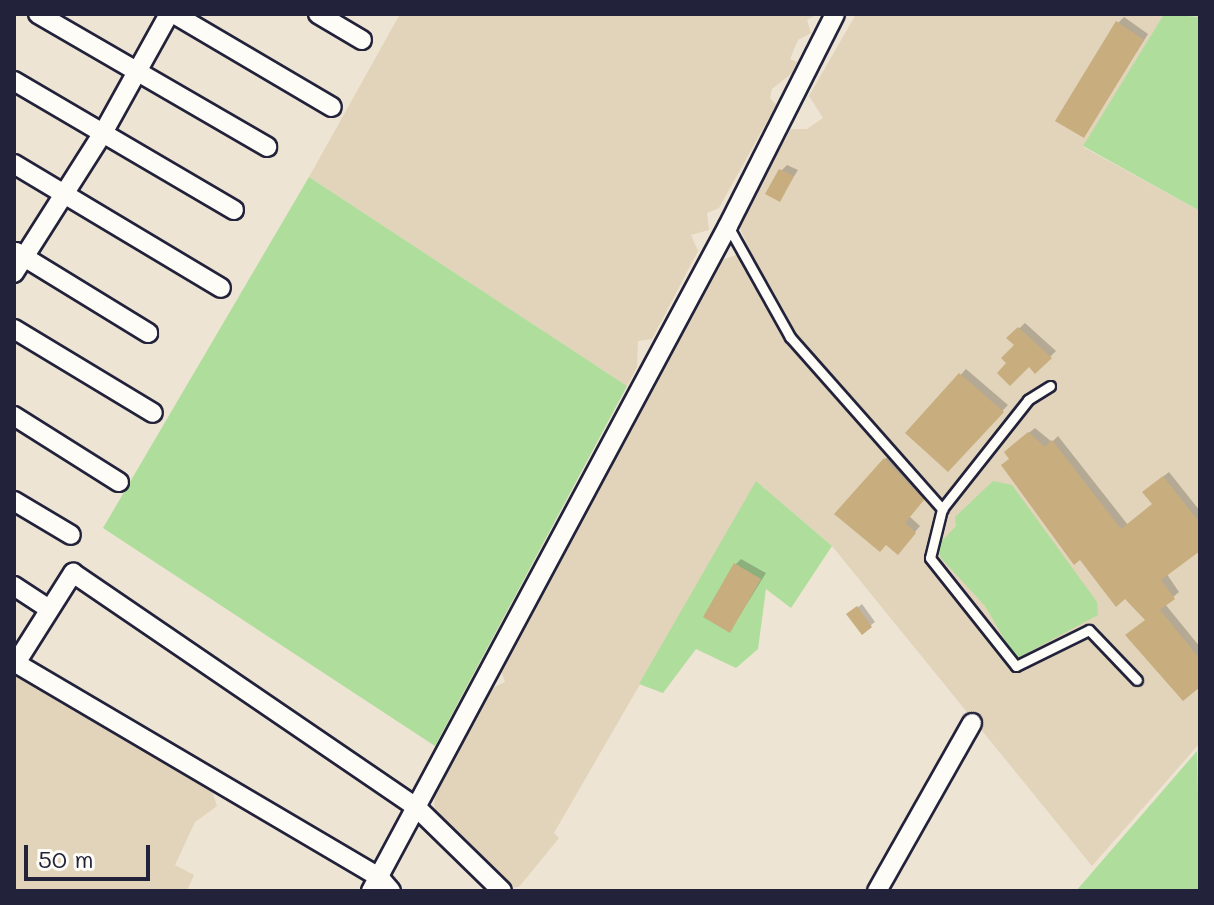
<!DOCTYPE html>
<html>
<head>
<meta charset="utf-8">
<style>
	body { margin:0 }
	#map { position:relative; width:1214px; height:905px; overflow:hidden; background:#ede4d3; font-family:Mali,sans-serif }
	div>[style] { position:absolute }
	.built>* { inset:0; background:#e2d4ba }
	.green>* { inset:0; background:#afdd9c }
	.shadow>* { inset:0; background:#0003 }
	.building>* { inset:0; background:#c8ad7e }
	.roads { filter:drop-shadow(2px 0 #22223b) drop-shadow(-2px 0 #22223b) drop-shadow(0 2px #22223b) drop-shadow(0 -2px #22223b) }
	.service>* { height:9px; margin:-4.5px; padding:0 4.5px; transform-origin:4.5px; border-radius:4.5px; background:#fdfcf7 }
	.minor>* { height:18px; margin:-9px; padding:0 9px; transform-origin:9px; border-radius:9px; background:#fdfcf7 }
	span { translate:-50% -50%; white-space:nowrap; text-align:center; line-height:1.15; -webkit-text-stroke:6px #fdfcf7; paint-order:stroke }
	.frame { position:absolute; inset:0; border:16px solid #22223b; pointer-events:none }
	.scale { position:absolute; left:24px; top:845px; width:126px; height:36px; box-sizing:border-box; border:4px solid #22223b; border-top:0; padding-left:10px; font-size:24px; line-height:28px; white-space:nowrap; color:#22223b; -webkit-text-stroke:6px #fdfcf7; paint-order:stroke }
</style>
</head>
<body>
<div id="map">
	<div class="built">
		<div style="clip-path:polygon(400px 14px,817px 14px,807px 20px,811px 33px,798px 40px,790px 59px,797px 62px,792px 73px,772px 89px,770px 98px,776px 105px,719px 208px,707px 213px,709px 230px,691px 235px,698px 251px,652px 339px,638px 341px,637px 367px,627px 386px,309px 177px)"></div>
		<div style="clip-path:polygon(856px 14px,1164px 14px,1083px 147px,1200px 211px,1200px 743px,1092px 866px,832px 546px,757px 482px,554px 833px,559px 838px,519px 887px,509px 888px,435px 813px,434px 796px,489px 690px,505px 682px,501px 670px,719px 261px,750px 250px,738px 225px,791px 129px,807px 129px,823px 118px,809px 96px)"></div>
		<div style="clip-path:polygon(14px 669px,212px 791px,217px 806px,195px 822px,175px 865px,194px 875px,187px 891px,14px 891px)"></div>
	</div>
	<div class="green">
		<div style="clip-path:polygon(1164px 14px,1200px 17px,1200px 211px,1083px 146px)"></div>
		<div style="clip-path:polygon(309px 177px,627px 386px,435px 746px,103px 528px)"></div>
		<div style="clip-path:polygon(756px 481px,832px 546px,791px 608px,766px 589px,758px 649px,736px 668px,696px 649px,663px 693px,639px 684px)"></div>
		<div style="clip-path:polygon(993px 481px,1012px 485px,1097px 602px,1098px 615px,1016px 659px,985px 606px,941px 558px,937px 546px,956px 526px,955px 517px)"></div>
		<div style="clip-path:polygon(1197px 751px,1200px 891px,1076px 891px)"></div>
	</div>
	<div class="shadow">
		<div style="clip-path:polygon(1124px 17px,1148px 34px,1084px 136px,1118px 23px)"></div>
		<div style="clip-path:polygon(787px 165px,798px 170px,780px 199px,781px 171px)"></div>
		<div style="clip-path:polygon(1025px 323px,1056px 351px,1036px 371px,1029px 364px,1009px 363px,1017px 345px,1009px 338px)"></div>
		<div style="clip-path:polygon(966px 369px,1008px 405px,948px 469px,907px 433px)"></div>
		<div style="clip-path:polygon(1035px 428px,1052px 442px,1058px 436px,1128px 525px,1154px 503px,1151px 486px,1169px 472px,1200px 511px,1200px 548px,1166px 573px,1179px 592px,1165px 604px,1200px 647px,1200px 687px,1184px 698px,1147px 619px,1011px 458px,1012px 446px)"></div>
		<div style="clip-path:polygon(891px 454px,929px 493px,909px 516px,920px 526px,903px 546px,885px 459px)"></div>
		<div style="clip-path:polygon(741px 559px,766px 573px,730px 631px,735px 565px)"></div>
		<div style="clip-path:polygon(862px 604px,875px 622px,862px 632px,853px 611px)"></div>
	</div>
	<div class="building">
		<div style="clip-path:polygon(1116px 21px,1144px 40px,1084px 138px,1055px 121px)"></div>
		<div style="clip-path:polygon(779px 169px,794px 176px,780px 202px,765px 194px)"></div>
		<div style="clip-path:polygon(1018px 327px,1052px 358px,1035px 374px,1029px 367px,1010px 386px,997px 373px,1006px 363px,1001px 358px,1014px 345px,1006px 338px)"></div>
		<div style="clip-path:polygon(959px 373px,1004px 412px,948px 472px,905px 433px)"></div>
		<div style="clip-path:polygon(1028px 432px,1045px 447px,1052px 440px,1121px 529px,1152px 504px,1142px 492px,1163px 476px,1200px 523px,1200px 551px,1161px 580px,1175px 599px,1160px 610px,1200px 659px,1200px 687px,1183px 701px,1125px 635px,1145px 620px,1125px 599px,1116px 607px,1080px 560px,1074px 565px,1001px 465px,1009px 459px,1004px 452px)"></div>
		<div style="clip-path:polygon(884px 458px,924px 500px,905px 523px,916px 533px,898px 555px,886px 545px,880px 552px,834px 514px)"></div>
		<div style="clip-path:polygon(734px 563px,761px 579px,730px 633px,703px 617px)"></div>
		<div style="clip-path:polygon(857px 606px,872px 627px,862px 635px,846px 614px)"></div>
	</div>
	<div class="roads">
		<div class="service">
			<div style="left:728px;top:226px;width:127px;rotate:60.8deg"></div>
			<div style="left:790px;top:337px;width:230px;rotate:48.5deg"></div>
			<div style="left:1050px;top:386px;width:26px;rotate:148deg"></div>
			<div style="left:1028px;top:400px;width:139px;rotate:128.3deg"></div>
			<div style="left:942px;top:509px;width:50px;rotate:103.8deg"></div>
			<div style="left:930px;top:558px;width:138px;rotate:51.5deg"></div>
			<div style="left:1016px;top:666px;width:81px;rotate:-26.3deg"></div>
			<div style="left:1089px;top:630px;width:69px;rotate:46.2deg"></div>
		</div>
		<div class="minor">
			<div style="left:38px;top:14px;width:265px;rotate:30.1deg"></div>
			<div style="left:174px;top:14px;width:183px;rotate:30.5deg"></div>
			<div style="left:318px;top:14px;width:51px;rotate:30.6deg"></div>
			<div style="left:14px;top:81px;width:255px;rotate:30.4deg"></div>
			<div style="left:14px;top:164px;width:241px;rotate:30.9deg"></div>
			<div style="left:16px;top:252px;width:155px;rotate:31.5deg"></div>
			<div style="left:14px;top:273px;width:166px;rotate:-57.6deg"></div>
			<div style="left:103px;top:133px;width:136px;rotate:-61deg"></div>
			<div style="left:14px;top:329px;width:162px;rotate:31.1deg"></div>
			<div style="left:14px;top:416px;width:124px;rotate:32.2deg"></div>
			<div style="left:14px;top:501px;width:66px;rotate:30.8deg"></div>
			<div style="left:14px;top:586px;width:42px;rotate:33.3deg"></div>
			<div style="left:14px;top:662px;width:424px;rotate:30.5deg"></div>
			<div style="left:379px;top:877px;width:18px;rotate:49deg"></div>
			<div style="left:16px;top:663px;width:107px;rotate:-57.7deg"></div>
			<div style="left:73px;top:573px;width:415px;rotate:34.3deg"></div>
			<div style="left:416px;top:807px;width:120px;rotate:44.3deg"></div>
			<div style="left:371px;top:891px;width:755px;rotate:-61.77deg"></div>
			<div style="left:728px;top:226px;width:237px;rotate:-63.2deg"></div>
			<div style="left:877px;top:891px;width:193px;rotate:-60.5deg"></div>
		</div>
	</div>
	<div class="frame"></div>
	<div class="scale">50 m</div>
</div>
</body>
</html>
